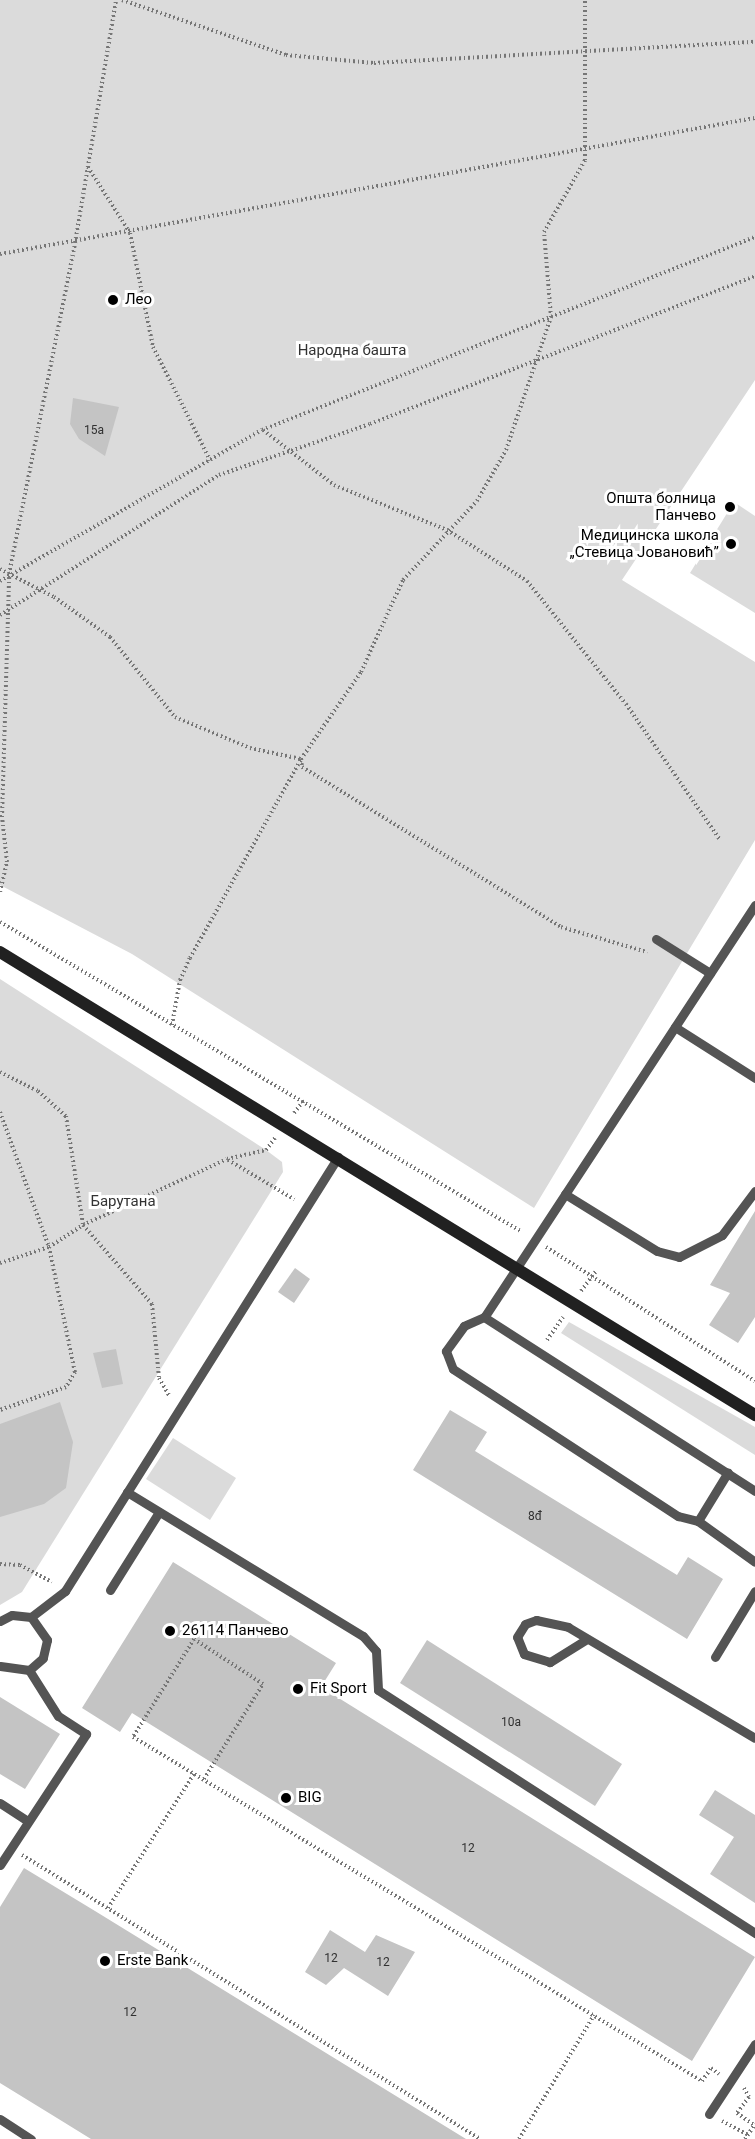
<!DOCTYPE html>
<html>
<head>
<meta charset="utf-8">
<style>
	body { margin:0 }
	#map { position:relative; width:755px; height:2139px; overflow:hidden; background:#fff; font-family:Roboto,sans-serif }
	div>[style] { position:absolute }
	.green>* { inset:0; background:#dbdbdb }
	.building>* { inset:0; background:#c4c4c4 }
	.path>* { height:4px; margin-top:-2px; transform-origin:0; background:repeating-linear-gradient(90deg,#767676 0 1.5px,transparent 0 4.5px) }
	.lane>* { height:9px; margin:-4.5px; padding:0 4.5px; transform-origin:4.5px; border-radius:4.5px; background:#545454 }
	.secondary>* { height:12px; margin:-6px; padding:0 6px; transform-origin:6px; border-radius:6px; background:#212121 }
	.dots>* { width:16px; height:16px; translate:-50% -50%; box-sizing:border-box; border:3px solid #fff; border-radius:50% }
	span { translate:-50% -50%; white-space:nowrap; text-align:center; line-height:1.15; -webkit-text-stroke:6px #fff; paint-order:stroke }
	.number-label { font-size:12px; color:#313131 }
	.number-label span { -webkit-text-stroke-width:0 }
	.poi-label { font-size:15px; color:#000 }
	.left { translate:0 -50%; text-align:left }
	.right { translate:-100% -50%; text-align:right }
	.park-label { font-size:15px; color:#323232 }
</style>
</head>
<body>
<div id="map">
	<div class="green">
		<div style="clip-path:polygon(0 0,755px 0,755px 380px,622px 580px,755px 662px,755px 840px,534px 1208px,132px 954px,0 885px)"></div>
		<div style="clip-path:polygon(734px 502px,755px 516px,755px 613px,690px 573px)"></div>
		<div style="clip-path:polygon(0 979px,266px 1150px,282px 1162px,283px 1172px,22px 1592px,0 1605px)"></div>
		<div style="clip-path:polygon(569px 1322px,755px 1427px,755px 1455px,561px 1333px)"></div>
		<div style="clip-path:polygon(173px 1438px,236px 1478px,210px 1520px,146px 1479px)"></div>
	</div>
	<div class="building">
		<div style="clip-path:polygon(73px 398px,119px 407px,105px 456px,79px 439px,70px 424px)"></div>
		<div style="clip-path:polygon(755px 1211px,755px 1317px,738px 1343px,709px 1325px,730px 1293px,710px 1285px)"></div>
		<div style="clip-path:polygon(295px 1268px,310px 1279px,294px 1303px,278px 1292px)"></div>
		<div style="clip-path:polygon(116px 1349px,123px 1384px,102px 1388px,93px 1353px)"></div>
		<div style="clip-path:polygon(60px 1402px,73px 1442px,66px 1488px,44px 1504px,0 1517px,0 1424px)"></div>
		<div style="clip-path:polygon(450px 1410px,487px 1432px,475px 1451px,677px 1575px,688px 1557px,723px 1579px,687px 1639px,413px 1470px)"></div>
		<div style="clip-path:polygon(173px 1562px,336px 1663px,321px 1687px,755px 1957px,692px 2061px,132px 1713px,120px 1732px,82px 1708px)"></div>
		<div style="clip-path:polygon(427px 1640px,622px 1764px,595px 1806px,400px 1683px)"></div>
		<div style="clip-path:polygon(0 1697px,60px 1734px,25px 1789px,0 1774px)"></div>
		<div style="clip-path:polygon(715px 1790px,755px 1815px,755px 1903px,710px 1874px,734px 1837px,699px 1815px)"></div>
		<div style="clip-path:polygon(24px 1868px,95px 1911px,466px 2139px,91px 2139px,57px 2118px,0 2083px,0 1907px)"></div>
		<div style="clip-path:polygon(330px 1930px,365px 1952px,376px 1935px,415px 1952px,388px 1996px,344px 1968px,326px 1985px,305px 1972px)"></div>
	</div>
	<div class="path">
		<div style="left:122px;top:0;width:173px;rotate:18.5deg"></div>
		<div style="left:286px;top:55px;width:88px;rotate:5.2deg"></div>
		<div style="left:374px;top:63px;width:382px;rotate:-3.2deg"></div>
		<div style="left:88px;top:167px;width:78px;rotate:57.5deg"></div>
		<div style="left:130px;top:233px;width:116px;rotate:78.6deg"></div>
		<div style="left:153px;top:347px;width:127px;rotate:63.2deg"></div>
		<div style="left:0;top:254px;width:767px;rotate:-10.21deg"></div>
		<div style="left:263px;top:430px;width:90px;rotate:37.8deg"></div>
		<div style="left:334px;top:485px;width:122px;rotate:21.7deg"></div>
		<div style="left:447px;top:530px;width:95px;rotate:32.5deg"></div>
		<div style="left:527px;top:581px;width:158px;rotate:51.2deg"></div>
		<div style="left:626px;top:704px;width:165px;rotate:55.3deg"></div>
		<div style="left:0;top:569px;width:61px;rotate:27.4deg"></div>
		<div style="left:54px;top:597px;width:69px;rotate:35.5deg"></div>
		<div style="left:110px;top:637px;width:103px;rotate:50.9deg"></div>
		<div style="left:175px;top:717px;width:81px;rotate:22.5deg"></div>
		<div style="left:250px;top:748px;width:52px;rotate:12.2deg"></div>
		<div style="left:301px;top:759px;width:8px;rotate:83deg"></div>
		<div style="left:302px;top:767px;width:304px;rotate:31.7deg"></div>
		<div style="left:561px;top:927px;width:90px;rotate:16.2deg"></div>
		<div style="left:0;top:581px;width:302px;rotate:-30deg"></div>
		<div style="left:262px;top:430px;width:529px;rotate:-21.38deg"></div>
		<div style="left:0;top:615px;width:260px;rotate:-32.6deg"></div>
		<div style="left:219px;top:475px;width:159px;rotate:-18.7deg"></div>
		<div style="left:370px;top:424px;width:412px;rotate:-21deg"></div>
		<div style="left:0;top:892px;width:31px;rotate:-77deg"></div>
		<div style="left:7px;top:862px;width:45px;rotate:-96.3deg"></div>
		<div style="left:2px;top:817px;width:243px;rotate:-88.3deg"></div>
		<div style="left:9px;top:574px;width:338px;rotate:-78.7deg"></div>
		<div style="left:75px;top:243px;width:246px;rotate:-80.4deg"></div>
		<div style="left:0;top:922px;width:607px;rotate:30.7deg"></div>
		<div style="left:172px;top:1025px;width:46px;rotate:-79.9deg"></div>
		<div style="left:180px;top:980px;width:24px;rotate:-66deg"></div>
		<div style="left:190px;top:958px;width:228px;rotate:-60.8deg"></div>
		<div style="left:301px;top:759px;width:106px;rotate:-55.4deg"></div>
		<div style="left:361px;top:672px;width:101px;rotate:-65.5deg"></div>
		<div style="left:403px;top:580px;width:108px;rotate:-46.9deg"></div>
		<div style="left:477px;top:501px;width:59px;rotate:-60.4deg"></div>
		<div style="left:506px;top:450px;width:140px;rotate:-71.3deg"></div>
		<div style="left:551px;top:317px;width:85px;rotate:-94.7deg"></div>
		<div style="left:544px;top:232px;width:83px;rotate:-60.3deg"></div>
		<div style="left:585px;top:160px;width:160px;rotate:-90deg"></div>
		<div style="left:0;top:1072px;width:42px;rotate:26.6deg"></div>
		<div style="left:38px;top:1091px;width:38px;rotate:42deg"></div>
		<div style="left:66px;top:1116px;width:110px;rotate:81.1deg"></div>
		<div style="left:83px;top:1225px;width:105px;rotate:48.9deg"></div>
		<div style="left:152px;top:1304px;width:74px;rotate:84.6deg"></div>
		<div style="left:159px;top:1378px;width:22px;rotate:60deg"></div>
		<div style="left:0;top:1112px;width:144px;rotate:70.1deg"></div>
		<div style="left:49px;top:1247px;width:128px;rotate:78.3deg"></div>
		<div style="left:75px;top:1372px;width:17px;rotate:121deg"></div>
		<div style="left:66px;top:1387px;width:70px;rotate:160.8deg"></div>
		<div style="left:294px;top:1113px;width:16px;rotate:-52deg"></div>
		<div style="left:228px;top:1160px;width:77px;rotate:30.6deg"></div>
		<div style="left:546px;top:1247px;width:248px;rotate:32.7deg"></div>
		<div style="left:0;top:1263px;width:52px;rotate:-18.1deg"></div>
		<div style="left:49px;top:1247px;width:40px;rotate:-32.9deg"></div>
		<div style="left:83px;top:1225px;width:158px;rotate:-24.6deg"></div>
		<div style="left:227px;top:1159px;width:40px;rotate:-13deg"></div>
		<div style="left:266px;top:1150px;width:15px;rotate:-53deg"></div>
		<div style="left:581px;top:1291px;width:26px;rotate:-53deg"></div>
		<div style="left:547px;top:1340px;width:28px;rotate:-55deg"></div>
		<div style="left:0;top:1564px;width:20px;rotate:3deg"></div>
		<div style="left:20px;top:1565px;width:36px;rotate:28deg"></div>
		<div style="left:204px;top:1779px;width:112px;rotate:-58.2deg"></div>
		<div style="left:263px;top:1684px;width:82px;rotate:-146.9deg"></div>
		<div style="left:194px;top:1639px;width:115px;rotate:121.9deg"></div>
		<div style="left:133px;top:1737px;width:665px;rotate:31.16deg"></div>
		<div style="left:702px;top:2081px;width:16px;rotate:-55deg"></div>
		<div style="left:711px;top:2068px;width:10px;rotate:37deg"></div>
		<div style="left:22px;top:1855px;width:539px;rotate:31.8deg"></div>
		<div style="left:108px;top:1908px;width:159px;rotate:-57.3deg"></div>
		<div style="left:744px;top:2088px;width:10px;rotate:61deg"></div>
		<div style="left:749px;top:2097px;width:20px;rotate:127deg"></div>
		<div style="left:737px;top:2113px;width:21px;rotate:35deg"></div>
		<div style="left:722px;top:2121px;width:30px;rotate:28deg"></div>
		<div style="left:519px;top:2139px;width:145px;rotate:-58.8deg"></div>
		<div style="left:745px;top:2139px;width:18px;rotate:-56deg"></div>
	</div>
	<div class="lane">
		<div style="left:755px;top:905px;width:493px;rotate:123.3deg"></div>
		<div style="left:484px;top:1317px;width:322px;rotate:32.7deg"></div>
		<div style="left:656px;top:939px;width:64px;rotate:32.2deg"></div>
		<div style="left:675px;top:1027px;width:95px;rotate:32.5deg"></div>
		<div style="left:565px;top:1194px;width:108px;rotate:31.8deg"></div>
		<div style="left:657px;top:1251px;width:23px;rotate:15deg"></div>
		<div style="left:679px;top:1257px;width:48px;rotate:-27.1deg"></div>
		<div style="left:722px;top:1235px;width:55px;rotate:-53.1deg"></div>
		<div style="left:484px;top:1317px;width:22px;rotate:156deg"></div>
		<div style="left:464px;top:1326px;width:31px;rotate:126deg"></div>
		<div style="left:446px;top:1351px;width:19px;rotate:69deg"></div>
		<div style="left:453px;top:1369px;width:269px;rotate:33.2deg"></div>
		<div style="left:678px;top:1516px;width:21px;rotate:14deg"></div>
		<div style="left:698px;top:1521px;width:57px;rotate:-58.5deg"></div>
		<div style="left:127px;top:1492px;width:276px;rotate:31.4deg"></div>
		<div style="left:363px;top:1636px;width:20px;rotate:49deg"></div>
		<div style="left:376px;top:1651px;width:39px;rotate:87deg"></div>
		<div style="left:378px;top:1690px;width:449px;rotate:32.8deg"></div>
		<div style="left:698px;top:1521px;width:70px;rotate:35.7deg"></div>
		<div style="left:110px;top:1590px;width:92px;rotate:-57.9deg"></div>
		<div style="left:31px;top:1617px;width:43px;rotate:-37.4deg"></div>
		<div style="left:65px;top:1591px;width:513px;rotate:-57.83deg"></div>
		<div style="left:0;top:1621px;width:13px;rotate:-27deg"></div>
		<div style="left:12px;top:1615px;width:19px;rotate:6deg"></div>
		<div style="left:31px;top:1617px;width:28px;rotate:55deg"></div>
		<div style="left:47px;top:1640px;width:18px;rotate:103deg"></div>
		<div style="left:43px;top:1658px;width:18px;rotate:139deg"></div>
		<div style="left:29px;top:1670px;width:29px;rotate:-172deg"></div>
		<div style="left:587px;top:1639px;width:44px;rotate:148.1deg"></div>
		<div style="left:550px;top:1662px;width:27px;rotate:-163deg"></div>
		<div style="left:524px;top:1654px;width:18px;rotate:-112deg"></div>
		<div style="left:517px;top:1637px;width:15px;rotate:-58deg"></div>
		<div style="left:525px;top:1624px;width:12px;rotate:-20deg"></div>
		<div style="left:536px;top:1620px;width:33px;rotate:12deg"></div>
		<div style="left:568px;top:1627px;width:217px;rotate:30.7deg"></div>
		<div style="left:715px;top:1657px;width:77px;rotate:-58.8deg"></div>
		<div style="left:0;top:1803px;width:33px;rotate:33deg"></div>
		<div style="left:0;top:1865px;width:157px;rotate:-56.7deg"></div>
		<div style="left:86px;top:1734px;width:33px;rotate:-147deg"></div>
		<div style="left:58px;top:1716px;width:54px;rotate:-122.2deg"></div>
		<div style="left:709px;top:2114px;width:84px;rotate:-56.7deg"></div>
		<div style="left:0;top:2119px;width:37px;rotate:33deg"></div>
	</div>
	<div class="secondary">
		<div style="left:0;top:952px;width:886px;rotate:31.52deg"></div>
	</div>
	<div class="dots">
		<div style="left:113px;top:300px;background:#000"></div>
		<div style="left:730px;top:507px;background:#000"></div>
		<div style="left:731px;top:544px;background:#000"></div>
		<div style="left:170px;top:1631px;background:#000"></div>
		<div style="left:298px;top:1689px;background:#000"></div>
		<div style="left:286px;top:1798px;background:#000"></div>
		<div style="left:105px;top:1961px;background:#000"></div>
	</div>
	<div class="number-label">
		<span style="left:94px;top:431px">15a</span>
		<span style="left:535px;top:1517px">8đ</span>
		<span style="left:511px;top:1723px">10a</span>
		<span style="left:468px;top:1849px">12</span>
		<span style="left:331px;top:1959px">12</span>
		<span style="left:383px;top:1963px">12</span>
		<span style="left:130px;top:2013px">12</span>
	</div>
	<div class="poi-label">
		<span class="left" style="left:125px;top:300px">Лео</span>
		<span class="right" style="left:716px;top:507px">Општа болница<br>Панчево</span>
		<span class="right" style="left:719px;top:544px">Медицинска школа<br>„Стевица Јовановић”</span>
		<span class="left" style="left:182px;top:1631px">26114 Панчево</span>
		<span class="left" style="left:310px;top:1689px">Fit Sport</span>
		<span class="left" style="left:298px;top:1798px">BIG</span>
		<span class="left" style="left:117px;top:1961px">Erste Bank</span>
	</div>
	<div class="park-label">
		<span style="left:352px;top:351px">Народна башта</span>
		<span style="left:123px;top:1202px">Барутана</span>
	</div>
</div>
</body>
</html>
